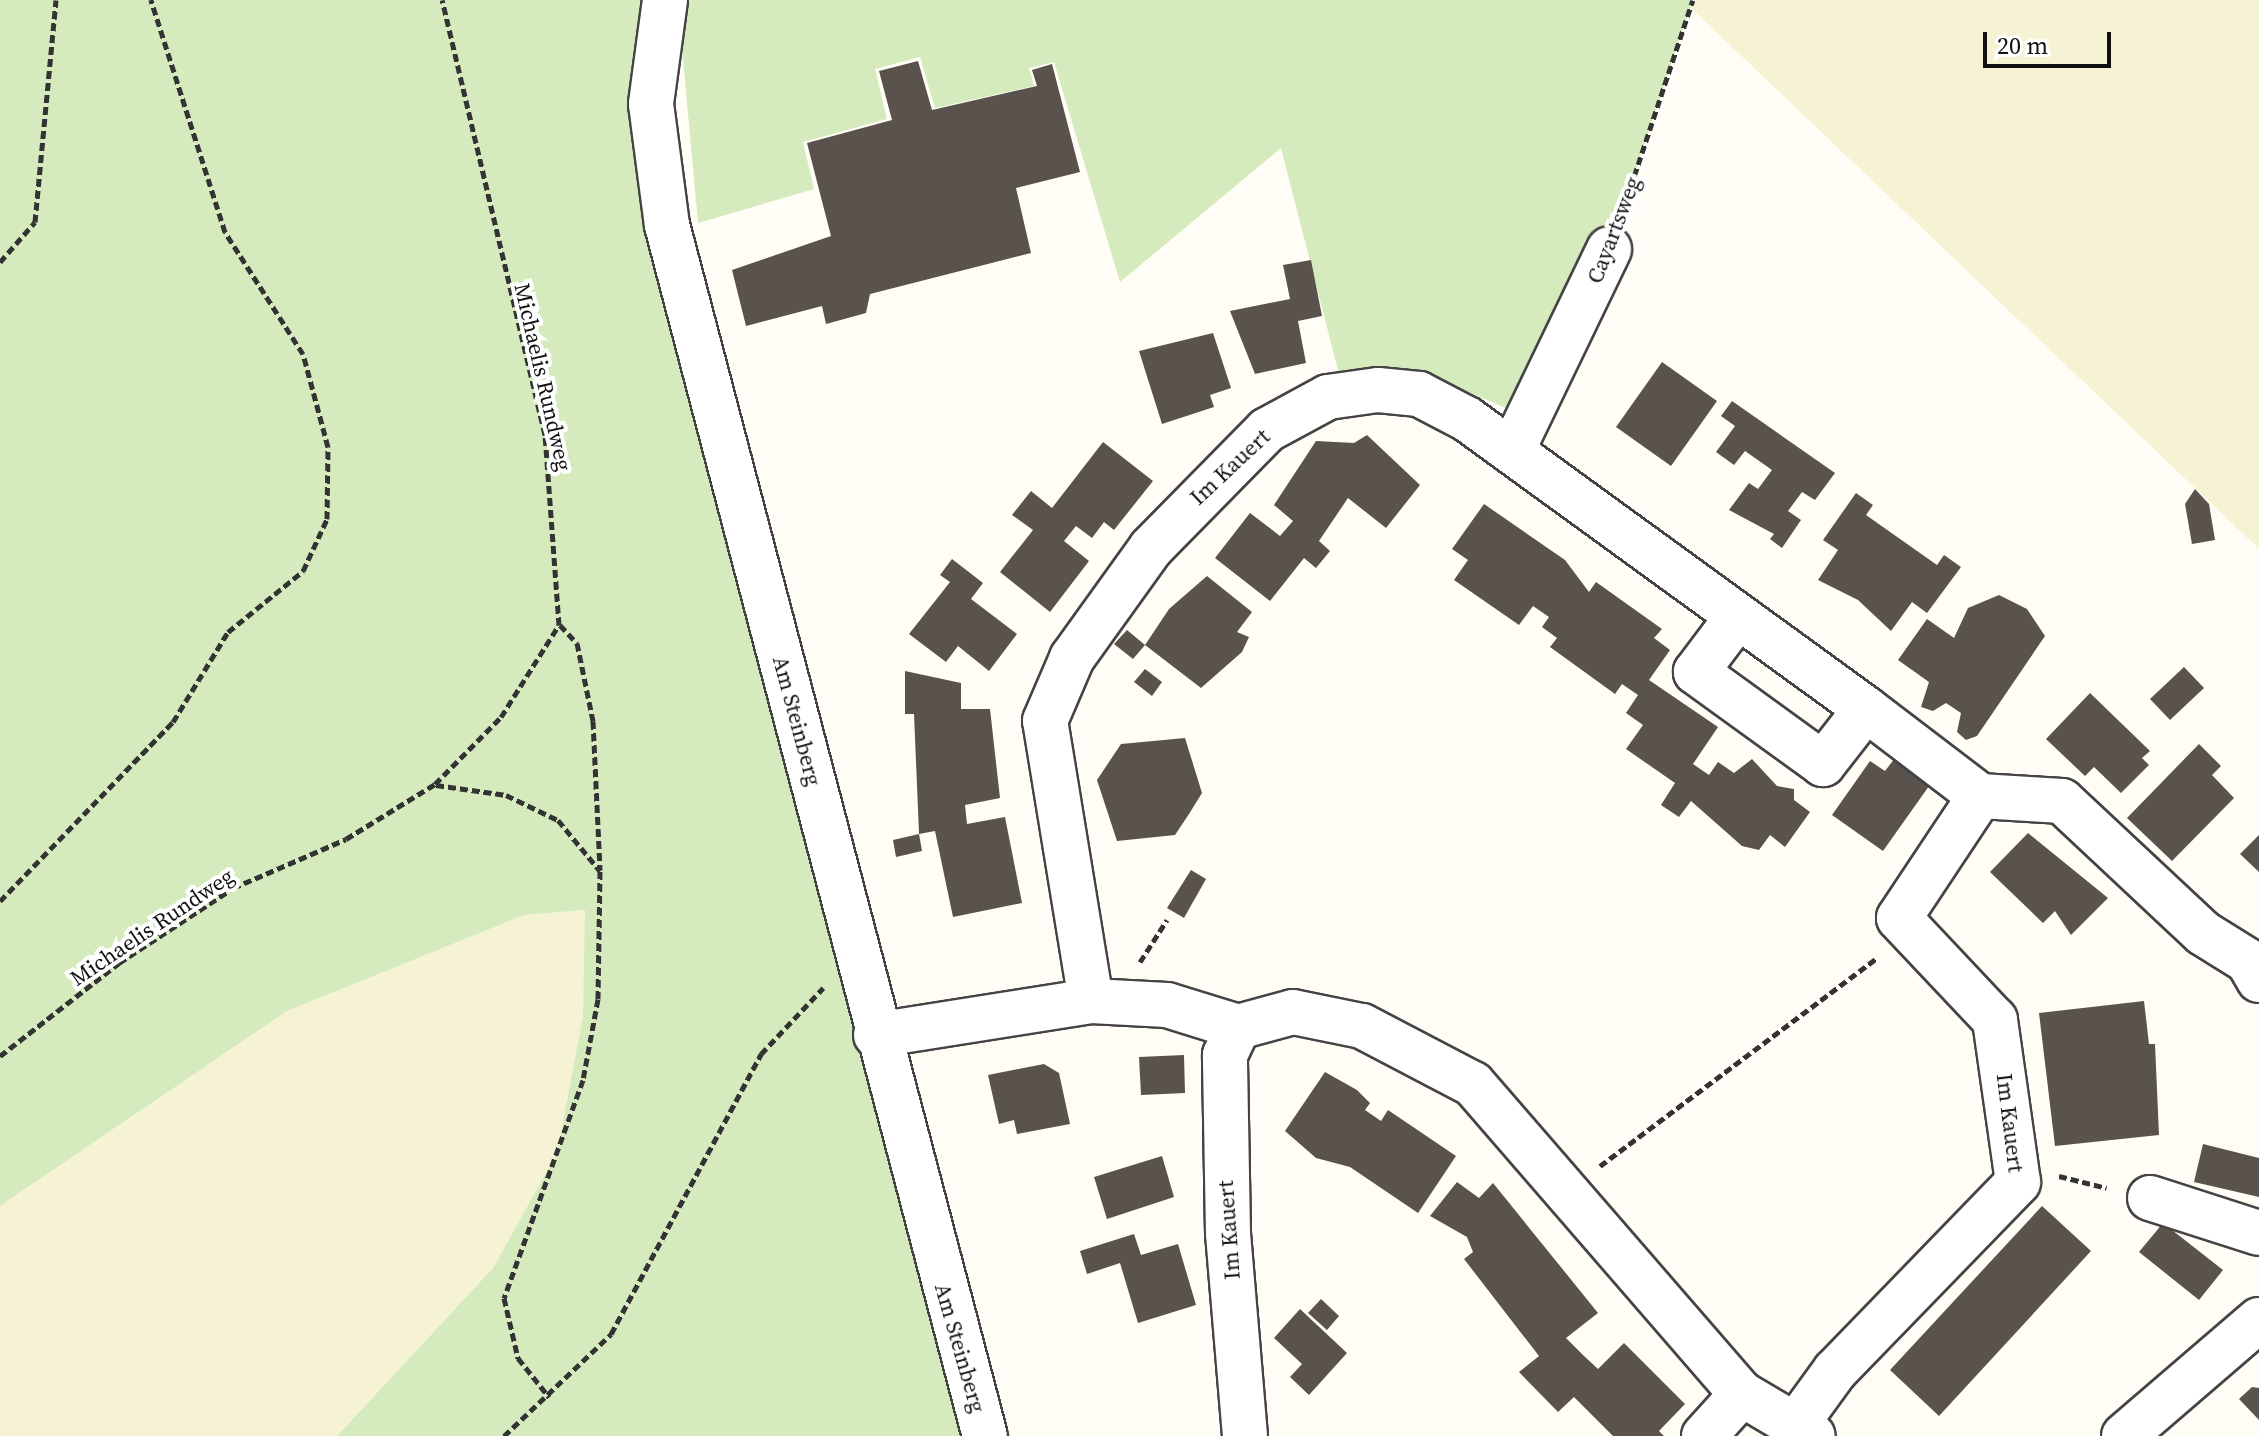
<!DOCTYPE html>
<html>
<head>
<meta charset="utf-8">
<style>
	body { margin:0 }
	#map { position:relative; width:2259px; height:1436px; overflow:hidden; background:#fffdf5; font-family:"Source Serif 4",serif }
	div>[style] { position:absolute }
	.farmland>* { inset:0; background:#f6f3d4 }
	.green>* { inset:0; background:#d5ebbd }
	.building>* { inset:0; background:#5a524d }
	.path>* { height:5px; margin-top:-2.5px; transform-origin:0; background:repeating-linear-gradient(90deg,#333 0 8px,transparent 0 12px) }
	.roads { filter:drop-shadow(2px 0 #444) drop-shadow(-2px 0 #444) drop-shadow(0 2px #444) drop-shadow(0 -2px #444) }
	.minor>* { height:44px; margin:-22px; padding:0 22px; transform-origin:22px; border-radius:22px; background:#fff }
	span { translate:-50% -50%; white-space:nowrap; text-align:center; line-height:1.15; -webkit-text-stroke:8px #fff; paint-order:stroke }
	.street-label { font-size:22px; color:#111 }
	.scale { position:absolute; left:1983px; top:32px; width:128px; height:36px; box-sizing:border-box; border:4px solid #111; border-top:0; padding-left:10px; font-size:24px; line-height:28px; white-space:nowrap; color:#111; -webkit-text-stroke:6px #fff; paint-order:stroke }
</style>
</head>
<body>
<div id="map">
	<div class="farmland">
		<div style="clip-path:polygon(1693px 0,2259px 0,2259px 549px,1691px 8px)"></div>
		<div style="clip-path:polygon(586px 910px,583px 1016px,557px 1153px,493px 1268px,337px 1436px,0 1436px,0 1206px,287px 1011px,524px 915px)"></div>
	</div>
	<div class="green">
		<div style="clip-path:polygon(0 0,647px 0,635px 108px,967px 1436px,337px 1436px,493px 1268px,557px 1153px,583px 1016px,585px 910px,524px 915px,287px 1011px,0 1206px)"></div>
		<div style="clip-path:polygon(686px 0,1693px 0,1609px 249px,1508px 409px,1452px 385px,1395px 374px,1340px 378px,1281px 148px,1120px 282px,1054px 62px,1029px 68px,1034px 86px,935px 108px,920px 57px,875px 69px,887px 119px,803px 142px,814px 189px,698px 223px,681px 37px)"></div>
	</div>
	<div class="building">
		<div style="clip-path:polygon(918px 61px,932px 110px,1037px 86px,1032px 70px,1052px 64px,1080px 172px,1016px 188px,1031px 253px,870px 294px,866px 313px,826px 324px,822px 306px,746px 326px,732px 270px,831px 236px,807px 143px,892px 120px,879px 71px)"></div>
		<div style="clip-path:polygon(1311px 260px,1322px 316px,1298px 321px,1306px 363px,1255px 374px,1230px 311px,1290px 299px,1283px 265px)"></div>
		<div style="clip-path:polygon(1213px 333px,1231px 388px,1210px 395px,1214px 407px,1162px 424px,1139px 351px)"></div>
		<div style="clip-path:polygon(1662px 362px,1717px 401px,1671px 466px,1616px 427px)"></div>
		<div style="clip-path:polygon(1732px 401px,1835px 473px,1815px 500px,1802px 492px,1788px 511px,1801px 520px,1782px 548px,1770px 539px,1774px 534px,1729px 510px,1749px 483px,1758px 489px,1772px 470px,1745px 451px,1734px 465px,1716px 452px,1735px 426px,1721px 416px)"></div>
		<div style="clip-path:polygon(1367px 435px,1420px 485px,1386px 528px,1348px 498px,1319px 541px,1330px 551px,1316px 568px,1304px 558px,1270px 601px,1215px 558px,1250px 513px,1280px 536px,1293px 521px,1274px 505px,1316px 441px,1354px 443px)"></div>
		<div style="clip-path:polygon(1103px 442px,1153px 481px,1114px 530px,1104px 522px,1092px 538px,1076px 526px,1064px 541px,1089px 561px,1050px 612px,1000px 572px,1033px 530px,1012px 515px,1031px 491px,1052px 508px)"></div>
		<div style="clip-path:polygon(2195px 489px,2209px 504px,2215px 540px,2192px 544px,2185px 504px)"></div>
		<div style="clip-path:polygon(1856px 493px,1873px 505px,1866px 515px,1937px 565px,1944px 555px,1961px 567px,1927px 613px,1912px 602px,1891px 631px,1858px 600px,1818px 580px,1838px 550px,1823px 540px)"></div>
		<div style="clip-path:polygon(1484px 504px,1565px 560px,1589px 592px,1596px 582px,1662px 629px,1654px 638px,1670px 650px,1649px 680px,1718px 727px,1693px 764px,1709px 775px,1718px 762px,1734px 773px,1752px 759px,1777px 786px,1794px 789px,1794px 800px,1810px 812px,1785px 847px,1770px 835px,1759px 850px,1742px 846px,1691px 801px,1679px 817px,1661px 805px,1675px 783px,1626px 749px,1643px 725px,1626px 713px,1638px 695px,1622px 684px,1615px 694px,1550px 647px,1557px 638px,1542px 627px,1549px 617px,1533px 606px,1519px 625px,1454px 580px,1468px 560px,1452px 549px)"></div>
		<div style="clip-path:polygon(952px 559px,983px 583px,971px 599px,1017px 634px,989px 671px,958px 646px,946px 662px,909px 634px,950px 582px,940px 575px)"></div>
		<div style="clip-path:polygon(1207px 576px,1252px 612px,1237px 632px,1249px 637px,1242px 652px,1201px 688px,1145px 645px,1169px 609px)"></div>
		<div style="clip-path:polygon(1999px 595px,2027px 609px,2045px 636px,1977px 736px,1966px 740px,1957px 732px,1961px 713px,1946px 703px,1933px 711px,1921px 707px,1929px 682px,1898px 660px,1927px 619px,1954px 638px,1968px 608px)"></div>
		<div style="clip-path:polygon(1127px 630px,1145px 645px,1133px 659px,1114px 644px)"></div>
		<div style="clip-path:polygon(2184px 667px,2204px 688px,2170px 720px,2150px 699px)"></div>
		<div style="clip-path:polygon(1145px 669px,1162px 682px,1152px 696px,1134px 682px)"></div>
		<div style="clip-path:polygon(905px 671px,961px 683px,961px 709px,990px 709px,1000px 798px,965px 805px,967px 824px,1005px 817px,1022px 903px,953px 917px,935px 831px,919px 834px,914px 714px,905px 714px)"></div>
		<div style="clip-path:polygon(2090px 693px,2150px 751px,2142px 758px,2149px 765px,2121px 793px,2094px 767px,2085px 776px,2046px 739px)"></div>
		<div style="clip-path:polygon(1185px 738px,1202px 793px,1189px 814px,1175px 835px,1117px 841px,1097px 780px,1121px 744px)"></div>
		<div style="clip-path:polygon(2199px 744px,2221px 766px,2212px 775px,2234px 798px,2172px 861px,2127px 818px)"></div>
		<div style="clip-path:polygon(1898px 754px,1934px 779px,1883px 851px,1832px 815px,1870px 761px,1885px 771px)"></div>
		<div style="clip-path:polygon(2028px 833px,2108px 898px,2071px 935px,2055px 911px,2043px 923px,1990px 872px)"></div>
		<div style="clip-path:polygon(919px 834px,922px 851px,896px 857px,893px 840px)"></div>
		<div style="clip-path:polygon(2259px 835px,2259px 872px,2240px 854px)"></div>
		<div style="clip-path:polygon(1191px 870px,1206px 879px,1184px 918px,1167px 908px)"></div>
		<div style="clip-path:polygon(2144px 1001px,2149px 1044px,2155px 1044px,2159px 1135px,2055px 1146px,2039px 1013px)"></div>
		<div style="clip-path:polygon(1184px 1055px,1185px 1093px,1141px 1095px,1139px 1057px)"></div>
		<div style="clip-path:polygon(1044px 1064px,1059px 1073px,1070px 1124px,1017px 1134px,1014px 1120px,999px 1124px,988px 1075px)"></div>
		<div style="clip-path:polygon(1325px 1072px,1357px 1090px,1370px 1103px,1365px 1110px,1381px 1121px,1388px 1110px,1456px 1156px,1418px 1213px,1350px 1167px,1316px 1158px,1285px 1131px)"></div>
		<div style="clip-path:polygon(2203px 1144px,2259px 1158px,2259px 1197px,2194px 1182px)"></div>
		<div style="clip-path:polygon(1162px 1156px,1174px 1197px,1107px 1219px,1094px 1177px)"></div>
		<div style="clip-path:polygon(1457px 1182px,1479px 1198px,1493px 1183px,1598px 1313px,1566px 1338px,1584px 1356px,1598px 1369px,1624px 1343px,1685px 1404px,1659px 1431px,1664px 1436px,1613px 1436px,1574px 1397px,1558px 1412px,1519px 1372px,1539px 1356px,1464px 1259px,1473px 1252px,1467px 1237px,1430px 1216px)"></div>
		<div style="clip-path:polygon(2042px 1206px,2091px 1251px,1939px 1416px,1890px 1370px)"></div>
		<div style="clip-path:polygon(2163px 1223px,2223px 1270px,2199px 1300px,2139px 1252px)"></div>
		<div style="clip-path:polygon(1134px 1234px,1141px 1255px,1178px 1244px,1196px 1305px,1138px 1323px,1120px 1263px,1087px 1274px,1080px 1251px)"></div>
		<div style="clip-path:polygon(1321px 1299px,1339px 1316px,1327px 1330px,1308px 1313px)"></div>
		<div style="clip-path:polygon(1300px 1309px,1347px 1353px,1309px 1395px,1290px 1377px,1302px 1364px,1274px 1338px)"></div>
		<div style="clip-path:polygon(2252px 1387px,2259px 1388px,2259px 1420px,2239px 1399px)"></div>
	</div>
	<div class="path">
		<div style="left:1623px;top:210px;width:221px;rotate:-71.6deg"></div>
		<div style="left:0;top:262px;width:53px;rotate:-48.8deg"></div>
		<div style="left:35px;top:222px;width:223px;rotate:-84.6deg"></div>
		<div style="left:560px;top:625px;width:25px;rotate:47deg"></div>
		<div style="left:577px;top:643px;width:80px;rotate:78.4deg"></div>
		<div style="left:593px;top:721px;width:149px;rotate:87.3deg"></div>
		<div style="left:436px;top:785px;width:71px;rotate:8.1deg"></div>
		<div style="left:506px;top:795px;width:58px;rotate:25.7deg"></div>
		<div style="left:558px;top:820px;width:66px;rotate:50.5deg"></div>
		<div style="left:600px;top:871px;width:128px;rotate:90.9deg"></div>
		<div style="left:598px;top:999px;width:82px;rotate:100.5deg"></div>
		<div style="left:583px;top:1080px;width:232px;rotate:109.9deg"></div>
		<div style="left:504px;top:1298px;width:62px;rotate:76.9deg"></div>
		<div style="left:518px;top:1358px;width:50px;rotate:51.5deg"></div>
		<div style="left:0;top:901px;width:249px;rotate:-46deg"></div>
		<div style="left:173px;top:722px;width:105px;rotate:-58.6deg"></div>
		<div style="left:228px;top:632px;width:97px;rotate:-39.1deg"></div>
		<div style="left:303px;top:571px;width:57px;rotate:-65.2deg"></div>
		<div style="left:327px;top:519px;width:72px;rotate:-89.2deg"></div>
		<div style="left:328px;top:447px;width:96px;rotate:-105deg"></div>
		<div style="left:303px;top:354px;width:145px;rotate:-122.6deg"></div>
		<div style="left:225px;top:232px;width:244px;rotate:-107.7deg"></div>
		<div style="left:1140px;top:962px;width:50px;rotate:-57.3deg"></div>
		<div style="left:0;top:1056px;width:151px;rotate:-38deg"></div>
		<div style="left:119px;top:963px;width:136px;rotate:-33.3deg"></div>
		<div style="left:233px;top:888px;width:123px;rotate:-23.4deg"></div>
		<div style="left:346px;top:839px;width:105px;rotate:-31.7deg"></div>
		<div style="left:435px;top:784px;width:94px;rotate:-45.4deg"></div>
		<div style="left:501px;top:717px;width:109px;rotate:-57.8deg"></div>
		<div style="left:559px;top:625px;width:191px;rotate:-94.2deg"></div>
		<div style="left:545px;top:435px;width:447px;rotate:-103.3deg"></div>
		<div style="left:1600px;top:1166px;width:345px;rotate:-36.9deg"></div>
		<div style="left:2059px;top:1176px;width:49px;rotate:14deg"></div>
		<div style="left:504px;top:1436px;width:148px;rotate:-43.6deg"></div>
		<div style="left:611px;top:1334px;width:318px;rotate:-61.8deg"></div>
		<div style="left:761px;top:1054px;width:91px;rotate:-46.8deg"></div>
	</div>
	<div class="roads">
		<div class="minor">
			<div style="left:665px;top:0;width:105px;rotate:97.7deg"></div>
			<div style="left:651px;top:104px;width:122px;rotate:82.5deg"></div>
			<div style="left:667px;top:225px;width:1252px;rotate:75.29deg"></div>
			<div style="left:1512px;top:451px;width:224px;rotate:-64.3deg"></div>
			<div style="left:1866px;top:709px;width:143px;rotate:37.3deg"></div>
			<div style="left:1980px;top:796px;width:82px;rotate:3.5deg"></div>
			<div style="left:2062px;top:801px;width:193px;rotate:43.1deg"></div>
			<div style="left:2203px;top:933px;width:53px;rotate:31.9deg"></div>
			<div style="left:2248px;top:961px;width:22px;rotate:60deg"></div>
			<div style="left:1091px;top:1001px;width:284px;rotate:-99.3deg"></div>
			<div style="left:1045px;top:721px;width:69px;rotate:-66.8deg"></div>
			<div style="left:1072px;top:658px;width:135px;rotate:-54.3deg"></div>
			<div style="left:1151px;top:548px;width:165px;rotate:-45.5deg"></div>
			<div style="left:1267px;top:430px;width:69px;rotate:-28.4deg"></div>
			<div style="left:1328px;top:397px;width:50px;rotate:-8deg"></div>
			<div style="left:1378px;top:390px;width:41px;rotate:5.6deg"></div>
			<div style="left:1419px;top:394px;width:54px;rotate:27.5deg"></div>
			<div style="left:1467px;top:419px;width:493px;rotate:36deg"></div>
			<div style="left:1866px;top:709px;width:70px;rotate:128deg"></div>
			<div style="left:1823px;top:764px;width:157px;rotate:-144.1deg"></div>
			<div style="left:1696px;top:672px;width:70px;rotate:-53.1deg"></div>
			<div style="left:876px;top:1035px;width:218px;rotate:-9deg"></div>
			<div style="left:1091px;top:1001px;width:76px;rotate:3deg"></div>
			<div style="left:1167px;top:1005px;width:74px;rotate:17.2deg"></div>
			<div style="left:2150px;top:1198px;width:114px;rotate:17.8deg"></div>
			<div style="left:1795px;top:1426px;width:68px;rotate:-54deg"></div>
			<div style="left:1835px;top:1371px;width:263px;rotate:-45.9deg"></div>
			<div style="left:2018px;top:1182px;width:164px;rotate:-98.1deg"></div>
			<div style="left:1995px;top:1020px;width:140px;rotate:-133.3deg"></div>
			<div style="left:1899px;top:918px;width:146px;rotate:-56.4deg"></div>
			<div style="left:1245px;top:1436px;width:204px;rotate:-94.8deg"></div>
			<div style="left:1228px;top:1233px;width:178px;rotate:-91deg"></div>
			<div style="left:1225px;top:1055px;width:31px;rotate:-65deg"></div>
			<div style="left:1238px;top:1027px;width:57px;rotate:-15.3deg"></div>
			<div style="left:1293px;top:1012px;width:70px;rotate:11.5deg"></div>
			<div style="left:1362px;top:1026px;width:125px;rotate:27.6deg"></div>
			<div style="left:1473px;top:1084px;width:410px;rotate:49.1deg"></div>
			<div style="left:1742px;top:1394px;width:82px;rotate:30.6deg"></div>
			<div style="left:1704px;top:1436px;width:57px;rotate:-47.9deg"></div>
			<div style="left:2124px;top:1436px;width:178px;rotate:-40.7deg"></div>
		</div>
	</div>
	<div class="street-label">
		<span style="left:1614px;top:230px;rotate:-69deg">Cayartsweg</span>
		<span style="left:543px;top:377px;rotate:77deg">Michaelis Rundweg</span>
		<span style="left:1230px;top:467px;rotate:-43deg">Im Kauert</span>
		<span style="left:797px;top:721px;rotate:75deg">Am Steinberg</span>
		<span style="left:152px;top:927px;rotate:-34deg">Michaelis Rundweg</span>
		<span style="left:2010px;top:1123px;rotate:83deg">Im Kauert</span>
		<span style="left:1229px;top:1230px;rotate:-94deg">Im Kauert</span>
		<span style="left:960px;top:1348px;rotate:74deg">Am Steinberg</span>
	</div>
	<div class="scale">20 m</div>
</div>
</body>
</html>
